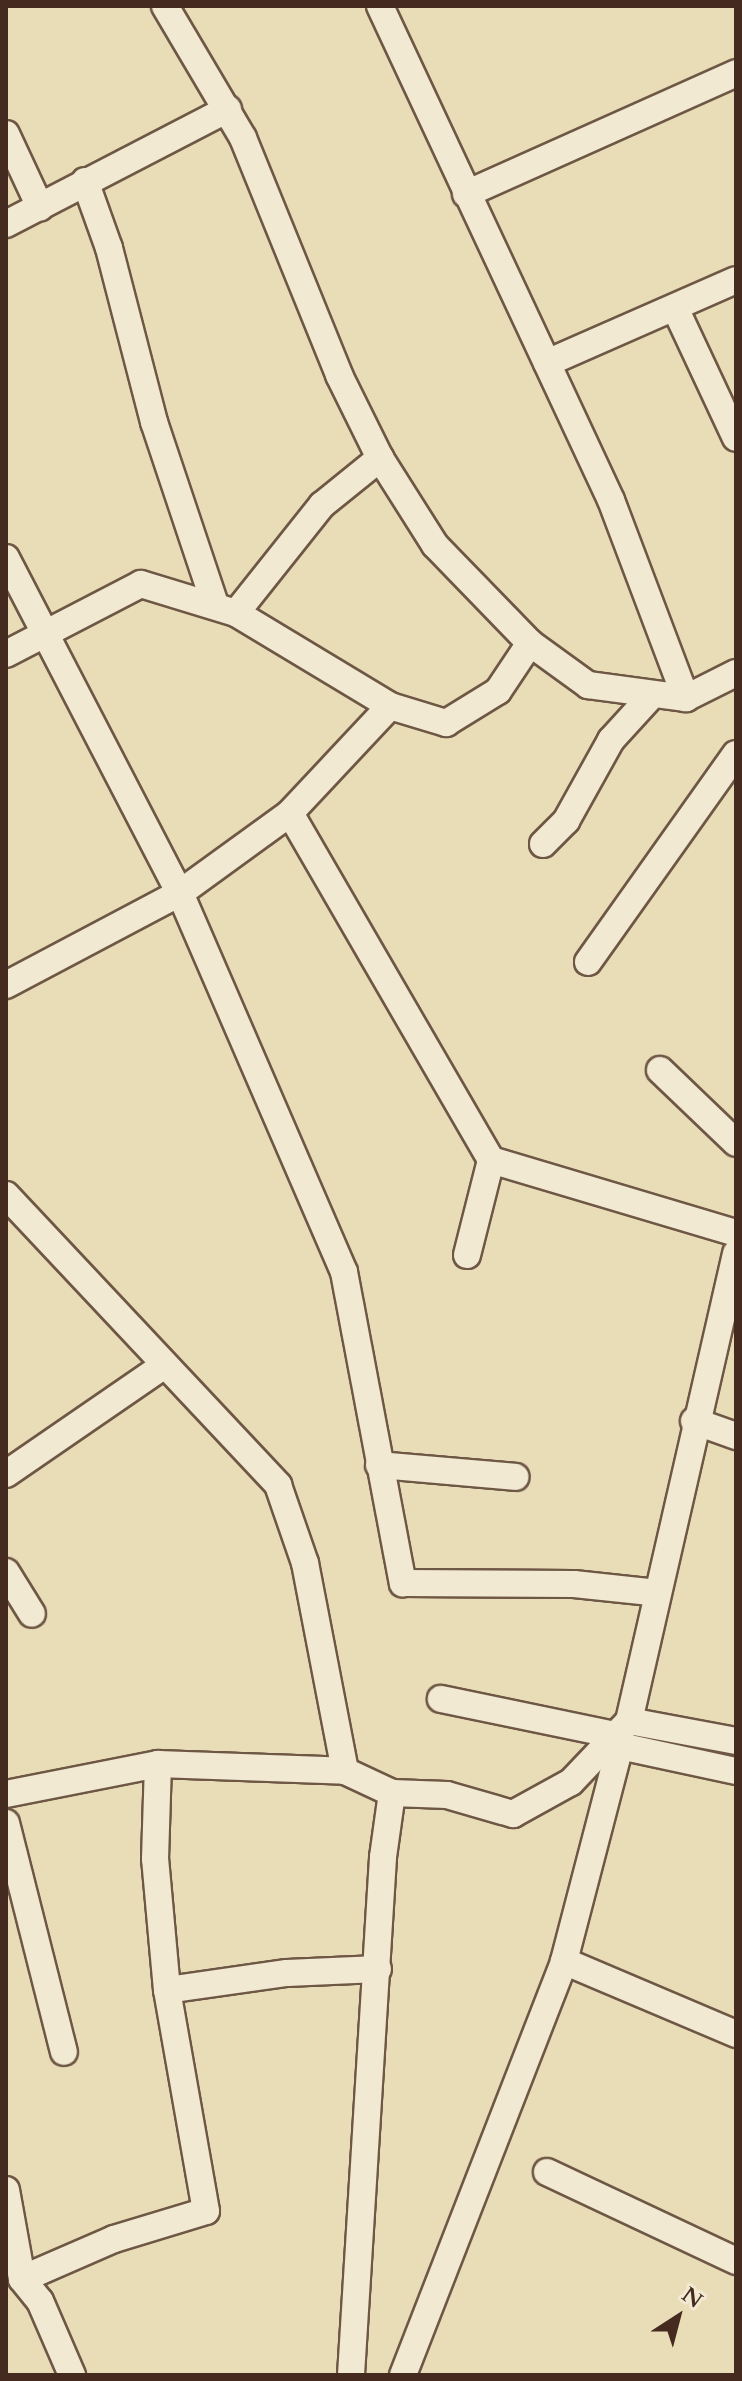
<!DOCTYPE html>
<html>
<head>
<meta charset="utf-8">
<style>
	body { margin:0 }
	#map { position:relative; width:742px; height:2381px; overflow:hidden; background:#e9ddb8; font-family:Cardo,serif }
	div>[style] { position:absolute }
	.roads { filter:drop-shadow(2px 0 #6e5745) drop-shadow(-2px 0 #6e5745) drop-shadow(0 2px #6e5745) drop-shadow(0 -2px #6e5745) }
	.minor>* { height:26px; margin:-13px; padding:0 13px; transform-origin:13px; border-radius:13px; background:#f1e9d1 }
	span { translate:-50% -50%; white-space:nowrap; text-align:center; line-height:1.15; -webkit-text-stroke:8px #f1e9d1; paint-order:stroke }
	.frame { position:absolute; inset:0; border:8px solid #452a1f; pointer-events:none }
	.north { position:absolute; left:638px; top:2277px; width:80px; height:80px; -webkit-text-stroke:6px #f1e9d1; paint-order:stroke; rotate:36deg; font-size:22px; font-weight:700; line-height:32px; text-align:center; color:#452a1f }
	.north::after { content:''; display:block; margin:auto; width:28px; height:36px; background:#452a1f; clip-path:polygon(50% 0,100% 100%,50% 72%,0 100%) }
</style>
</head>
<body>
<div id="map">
	<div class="roads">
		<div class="minor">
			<div style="left:165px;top:6px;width:153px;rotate:59.4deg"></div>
			<div style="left:243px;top:138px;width:256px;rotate:67.9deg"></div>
			<div style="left:339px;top:375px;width:93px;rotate:63.7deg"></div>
			<div style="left:380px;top:458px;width:103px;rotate:57.7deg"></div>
			<div style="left:435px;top:545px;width:136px;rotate:45.9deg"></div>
			<div style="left:530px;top:643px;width:72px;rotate:35.9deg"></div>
			<div style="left:588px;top:685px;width:99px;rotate:7.6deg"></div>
			<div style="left:686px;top:698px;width:56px;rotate:-26.6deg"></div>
			<div style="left:380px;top:6px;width:545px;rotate:64.94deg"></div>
			<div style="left:611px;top:500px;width:212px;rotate:69.3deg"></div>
			<div style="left:6px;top:134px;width:81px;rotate:65deg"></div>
			<div style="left:85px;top:181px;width:71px;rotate:70.3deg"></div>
			<div style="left:109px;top:248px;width:180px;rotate:75.5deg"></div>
			<div style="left:154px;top:422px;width:192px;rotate:71.5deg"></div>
			<div style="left:466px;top:194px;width:296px;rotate:-24.1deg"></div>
			<div style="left:6px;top:224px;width:250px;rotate:-27.4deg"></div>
			<div style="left:676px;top:310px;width:141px;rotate:64.9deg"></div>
			<div style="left:547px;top:363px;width:206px;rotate:-23.7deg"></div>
			<div style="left:6px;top:558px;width:377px;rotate:62.6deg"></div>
			<div style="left:180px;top:893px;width:413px;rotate:66.6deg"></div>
			<div style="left:344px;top:1272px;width:317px;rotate:79.3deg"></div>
			<div style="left:403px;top:1583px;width:171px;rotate:0.3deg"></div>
			<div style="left:574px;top:1584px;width:84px;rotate:6.1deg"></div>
			<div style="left:236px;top:613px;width:138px;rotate:-51.5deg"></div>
			<div style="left:322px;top:505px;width:75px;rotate:-39deg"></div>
			<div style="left:6px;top:654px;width:152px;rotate:-27.4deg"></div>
			<div style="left:141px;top:584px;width:99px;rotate:17deg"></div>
			<div style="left:236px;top:613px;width:180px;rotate:31.1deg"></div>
			<div style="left:390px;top:706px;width:59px;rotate:16.9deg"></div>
			<div style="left:446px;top:723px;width:61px;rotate:-31.6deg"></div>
			<div style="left:498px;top:691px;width:58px;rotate:-56.3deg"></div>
			<div style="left:290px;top:813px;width:401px;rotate:59.9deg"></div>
			<div style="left:491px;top:1160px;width:256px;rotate:16.6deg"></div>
			<div style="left:543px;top:844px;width:33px;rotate:-45deg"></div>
			<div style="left:566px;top:821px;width:93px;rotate:-60.9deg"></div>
			<div style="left:611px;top:740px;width:62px;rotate:-47.6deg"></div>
			<div style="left:588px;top:962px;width:255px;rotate:-54.6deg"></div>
			<div style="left:6px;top:985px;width:197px;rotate:-27.9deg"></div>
			<div style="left:180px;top:893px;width:136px;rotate:-36deg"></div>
			<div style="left:290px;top:813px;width:146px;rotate:-46.9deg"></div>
			<div style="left:660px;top:1070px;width:105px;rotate:43.8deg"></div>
			<div style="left:6px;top:1195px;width:398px;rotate:46.8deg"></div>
			<div style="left:278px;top:1485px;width:83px;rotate:70.9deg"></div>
			<div style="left:305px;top:1563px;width:212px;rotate:79.1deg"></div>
			<div style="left:467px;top:1255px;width:98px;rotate:-75.8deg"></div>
			<div style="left:694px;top:1421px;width:45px;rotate:19.7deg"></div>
			<div style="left:379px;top:1465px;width:137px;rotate:5deg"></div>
			<div style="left:6px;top:1474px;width:191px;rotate:-34.5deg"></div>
			<div style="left:6px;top:1572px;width:49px;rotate:58.2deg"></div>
			<div style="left:629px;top:1721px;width:109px;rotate:10.6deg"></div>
			<div style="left:620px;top:1746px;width:119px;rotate:12.2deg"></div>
			<div style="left:6px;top:1794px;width:155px;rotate:-11.2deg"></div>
			<div style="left:158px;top:1764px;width:187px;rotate:2.1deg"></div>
			<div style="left:345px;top:1771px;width:52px;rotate:25.1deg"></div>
			<div style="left:392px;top:1793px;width:55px;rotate:2.1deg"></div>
			<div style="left:447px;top:1795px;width:69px;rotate:16.1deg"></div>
			<div style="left:513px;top:1814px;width:66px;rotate:-28.9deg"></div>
			<div style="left:571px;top:1782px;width:84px;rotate:-46.4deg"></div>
			<div style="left:629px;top:1721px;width:480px;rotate:-77.1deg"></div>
			<div style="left:6px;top:1823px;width:236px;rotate:75.8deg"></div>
			<div style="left:564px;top:1961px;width:187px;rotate:23deg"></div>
			<div style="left:167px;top:1990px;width:121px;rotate:-8.1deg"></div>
			<div style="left:287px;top:1973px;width:91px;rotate:-2.5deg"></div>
			<div style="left:547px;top:2172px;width:209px;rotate:25.2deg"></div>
			<div style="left:6px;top:2190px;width:90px;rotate:79.8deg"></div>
			<div style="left:22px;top:2279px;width:28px;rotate:51deg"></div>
			<div style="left:40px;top:2301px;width:81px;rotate:66.6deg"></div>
			<div style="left:22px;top:2279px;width:100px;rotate:-23.5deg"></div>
			<div style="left:114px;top:2239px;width:96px;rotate:-16.9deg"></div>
			<div style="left:206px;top:2211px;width:224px;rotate:-100deg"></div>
			<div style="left:167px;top:1990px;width:132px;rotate:-95.2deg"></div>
			<div style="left:155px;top:1859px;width:95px;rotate:-88.2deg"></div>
			<div style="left:351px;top:2375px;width:519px;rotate:-86.46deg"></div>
			<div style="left:383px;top:1857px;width:65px;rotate:-82deg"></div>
			<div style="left:403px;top:2375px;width:444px;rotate:-68.7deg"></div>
			<div style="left:564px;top:1961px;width:222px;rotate:-75.4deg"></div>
			<div style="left:620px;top:1746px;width:10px;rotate:-90deg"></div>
			<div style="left:620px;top:1736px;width:183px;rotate:-168.3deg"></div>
		</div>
	</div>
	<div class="frame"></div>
	<div class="north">N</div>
</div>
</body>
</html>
